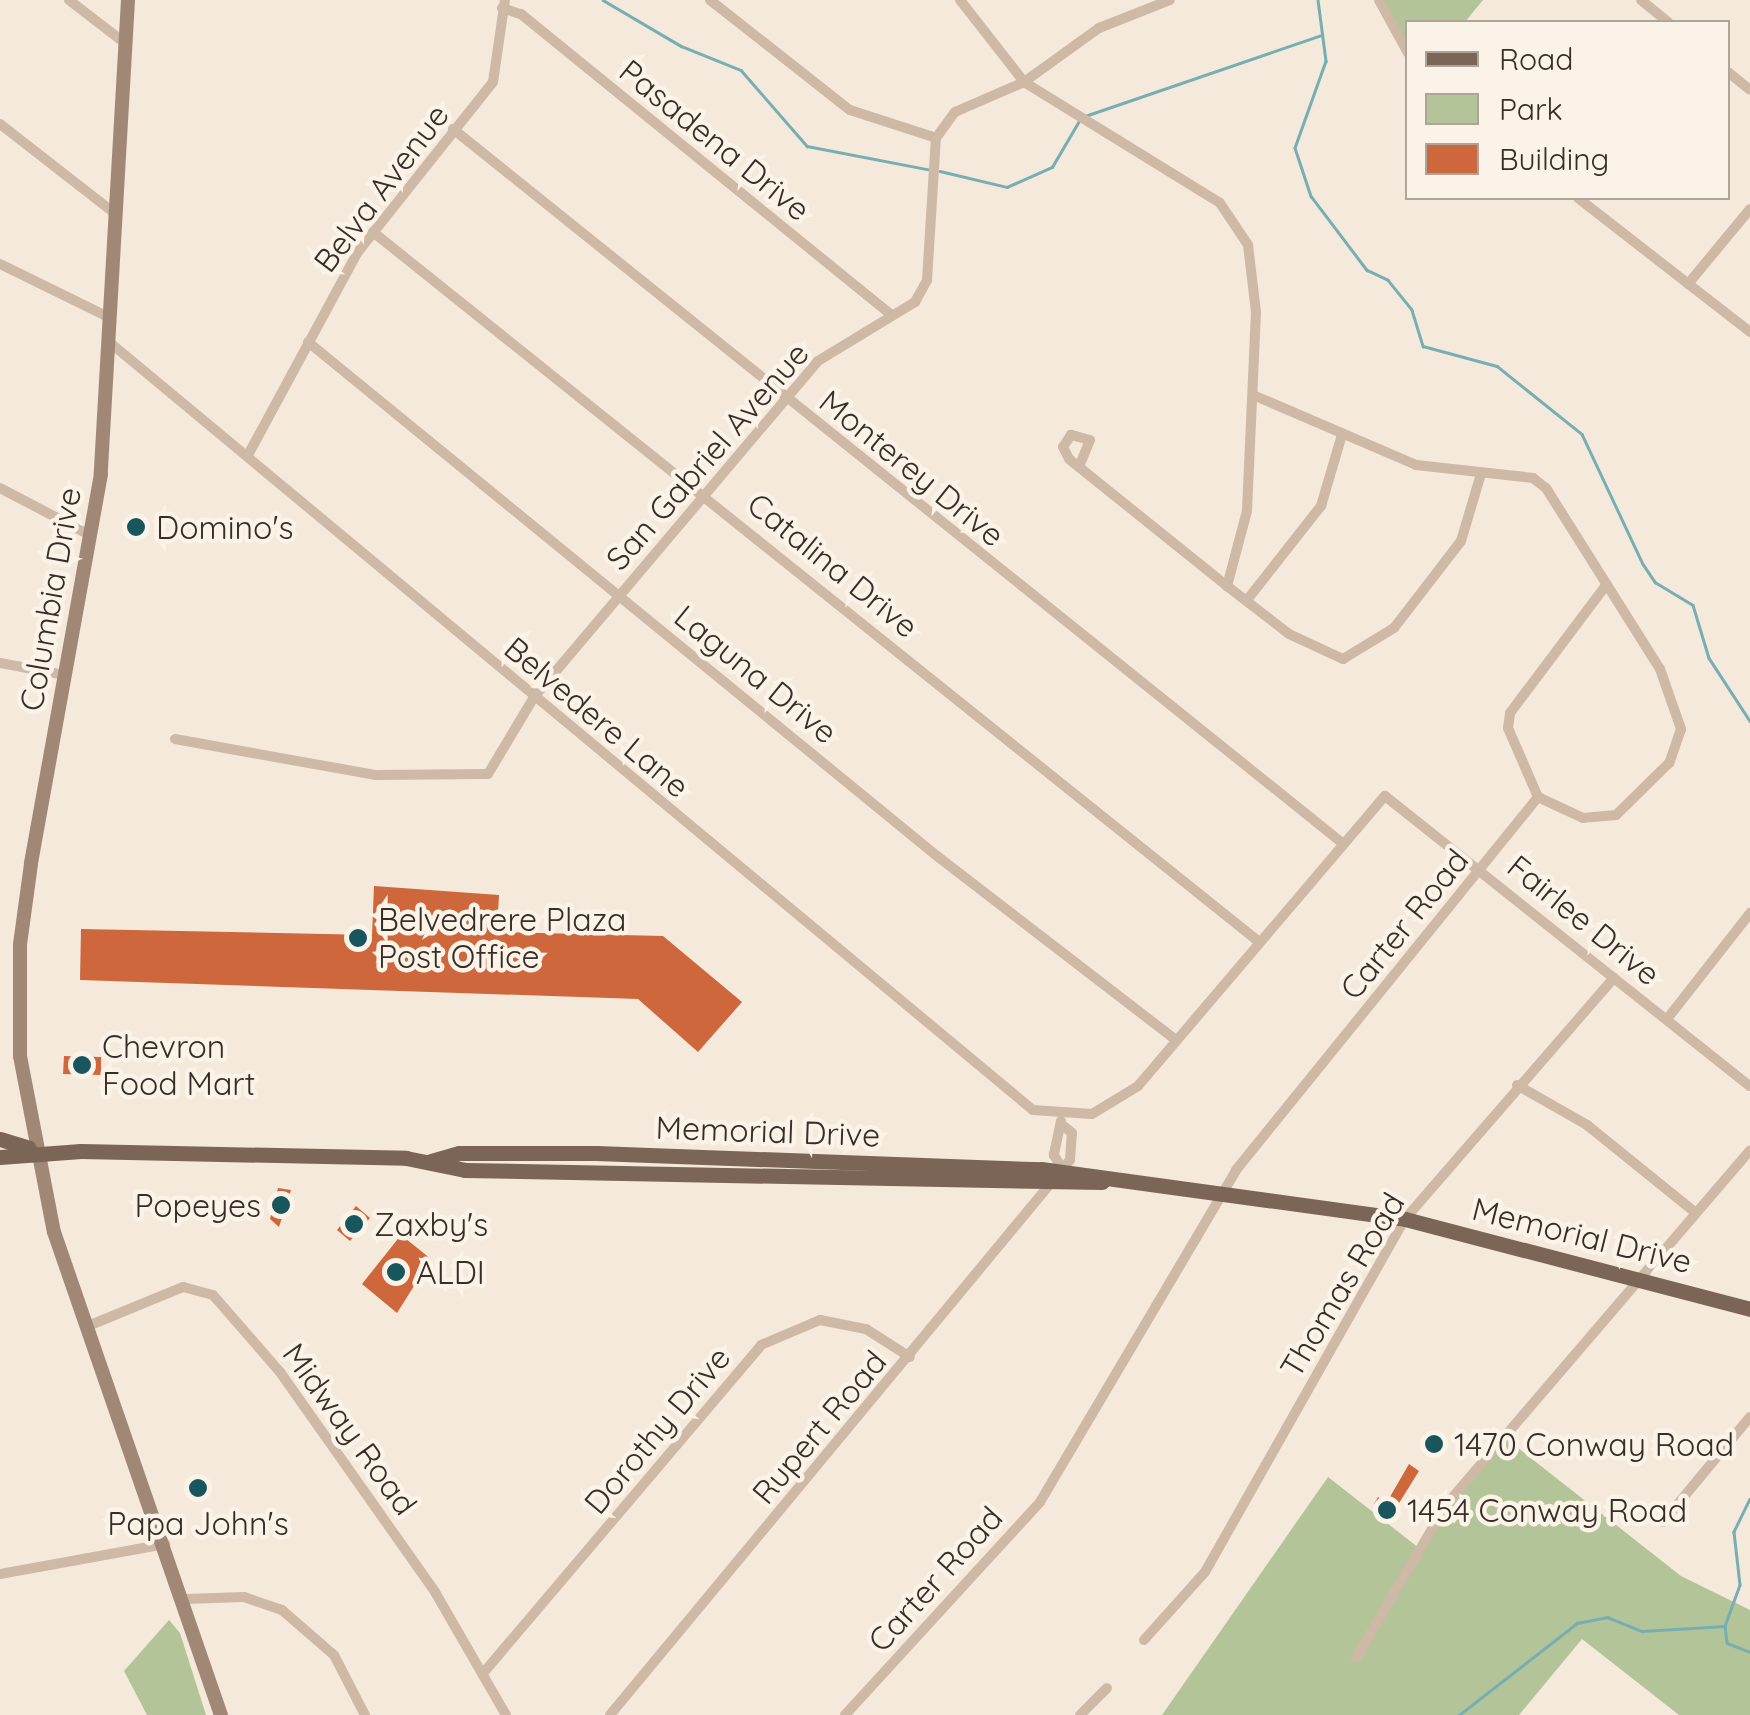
<!DOCTYPE html>
<html>
<head>
<meta charset="utf-8">
<style>
	body { margin:0 }
	#map { position:relative; width:1750px; height:1715px; overflow:hidden; background:#f4e9da; font-family:Quicksand,sans-serif }
	div>[style] { position:absolute }
	.green>* { inset:0; background:#b4c499 }
	.stream>* { height:2.5px; margin:-1.25px; padding:0 1.25px; transform-origin:1.25px; border-radius:1.25px; background:#77aeb3 }
	.building>* { inset:0; background:#cf673c }
	.street>* { height:10px; margin:-5px; padding:0 5px; transform-origin:5px; border-radius:5px; background:#cdb9a5 }
	.secondary>* { height:14px; margin:-7px; padding:0 7px; transform-origin:7px; border-radius:7px; background:#a18876 }
	.primary>* { height:15px; margin:-7.5px; padding:0 7.5px; transform-origin:7.5px; border-radius:7.5px; background:#7b6557 }
	.dots>* { width:28px; height:28px; translate:-50% -50%; box-sizing:border-box; border:5px solid #fbf3e7; border-radius:50% }
	span { translate:-50% -50%; white-space:nowrap; text-align:center; line-height:1.15; -webkit-text-stroke:9px #fbf3e7; paint-order:stroke }
	.street-label { font-size:32px; color:#382d27 }
	.poi-label { font-size:32px; color:#382d27 }
	.left { translate:0 -50%; text-align:left }
	.right { translate:-100% -50%; text-align:right }
	.legend { position:absolute; left:1405px; top:20px; width:325px; height:180px; box-sizing:border-box; background:#fbf3e7; border:2px solid #ada49a; margin:0; padding:12px 18px; list-style:none; font-size:30px; color:#382d27 }
	.legend li { display:flex; align-items:center; gap:20px; height:50px }
	.legend b { width:50px; border:2px solid #ada49a }
</style>
</head>
<body>
<div id="map">
	<div class="green">
		<div style="clip-path:polygon(1378px 0,1483px 0,1465px 22px,1408px 22px,1407px 46px)"></div>
		<div style="clip-path:polygon(1499px 1433px,1681px 1576px,1750px 1610px,1750px 1715px,1679px 1715px,1582px 1639px,1519px 1715px,1162px 1715px,1328px 1477px,1419px 1548px)"></div>
		<div style="clip-path:polygon(169px 1620px,180px 1633px,206px 1715px,147px 1715px,124px 1671px)"></div>
	</div>
	<div class="stream">
		<div style="left:603px;top:0;width:91px;rotate:30.5deg"></div>
		<div style="left:681px;top:46px;width:65px;rotate:21.8deg"></div>
		<div style="left:741px;top:70px;width:101px;rotate:49deg"></div>
		<div style="left:807px;top:146px;width:127px;rotate:10.9deg"></div>
		<div style="left:1318px;top:0;width:62px;rotate:82.5deg"></div>
		<div style="left:1326px;top:61px;width:92px;rotate:109.6deg"></div>
		<div style="left:1295px;top:148px;width:51px;rotate:71.6deg"></div>
		<div style="left:1311px;top:196px;width:93px;rotate:52.9deg"></div>
		<div style="left:1367px;top:270px;width:23px;rotate:25deg"></div>
		<div style="left:1388px;top:280px;width:38px;rotate:51deg"></div>
		<div style="left:1412px;top:310px;width:38px;rotate:73deg"></div>
		<div style="left:1423px;top:346px;width:77px;rotate:15.1deg"></div>
		<div style="left:1497px;top:366px;width:109px;rotate:38.7deg"></div>
		<div style="left:1582px;top:434px;width:144px;rotate:64.9deg"></div>
		<div style="left:1643px;top:564px;width:22px;rotate:56deg"></div>
		<div style="left:1655px;top:582px;width:44px;rotate:31.2deg"></div>
		<div style="left:1693px;top:605px;width:55px;rotate:73.2deg"></div>
		<div style="left:1709px;top:658px;width:75px;rotate:56.9deg"></div>
		<div style="left:1085px;top:116px;width:250px;rotate:-18.9deg"></div>
		<div style="left:940px;top:171px;width:69px;rotate:13.4deg"></div>
		<div style="left:1007px;top:187px;width:49px;rotate:-24deg"></div>
		<div style="left:1052px;top:167px;width:53px;rotate:-59.6deg"></div>
		<div style="left:1750px;top:1499px;width:37px;rotate:116deg"></div>
		<div style="left:1734px;top:1532px;width:53px;rotate:83.5deg"></div>
		<div style="left:1740px;top:1585px;width:44px;rotate:110.1deg"></div>
		<div style="left:1725px;top:1626px;width:17px;rotate:83deg"></div>
		<div style="left:1727px;top:1643px;width:25px;rotate:21deg"></div>
		<div style="left:1459px;top:1715px;width:150px;rotate:-37.9deg"></div>
		<div style="left:1577px;top:1623px;width:31px;rotate:-11deg"></div>
		<div style="left:1607px;top:1617px;width:38px;rotate:22deg"></div>
		<div style="left:1642px;top:1631px;width:83px;rotate:-3.4deg"></div>
	</div>
	<div class="building">
		<div style="clip-path:polygon(374px 886px,499px 895px,497px 932px,663px 936px,742px 1002px,698px 1052px,638px 999px,80px 980px,81px 929px,372px 935px)"></div>
		<div style="clip-path:polygon(64px 1056px,101px 1057px,101px 1075px,63px 1074px)"></div>
		<div style="clip-path:polygon(278px 1188px,291px 1190px,279px 1227px,270px 1219px)"></div>
		<div style="clip-path:polygon(356px 1206px,370px 1218px,350px 1241px,337px 1230px)"></div>
		<div style="clip-path:polygon(401px 1235px,431px 1259px,397px 1313px,362px 1284px)"></div>
		<div style="clip-path:polygon(1409px 1464px,1419px 1471px,1386px 1524px,1374px 1504px,1378px 1497px,1387px 1502px)"></div>
	</div>
	<div class="street">
		<div style="left:69px;top:0;width:66px;rotate:37.6deg"></div>
		<div style="left:710px;top:0;width:178px;rotate:38.2deg"></div>
		<div style="left:850px;top:110px;width:90px;rotate:18deg"></div>
		<div style="left:960px;top:0;width:104px;rotate:52deg"></div>
		<div style="left:1024px;top:82px;width:230px;rotate:31.7deg"></div>
		<div style="left:1220px;top:203px;width:50px;rotate:56.3deg"></div>
		<div style="left:1248px;top:245px;width:67px;rotate:83.2deg"></div>
		<div style="left:1256px;top:312px;width:199px;rotate:92.6deg"></div>
		<div style="left:1247px;top:511px;width:78px;rotate:104.9deg"></div>
		<div style="left:1379px;top:0;width:60px;rotate:61.3deg"></div>
		<div style="left:1641px;top:0;width:35px;rotate:39deg"></div>
		<div style="left:502px;top:8px;width:20px;rotate:18deg"></div>
		<div style="left:521px;top:14px;width:478px;rotate:39.1deg"></div>
		<div style="left:1728px;top:72px;width:28px;rotate:39deg"></div>
		<div style="left:0;top:124px;width:143px;rotate:37.9deg"></div>
		<div style="left:453px;top:129px;width:1139px;rotate:38.76deg"></div>
		<div style="left:1578px;top:198px;width:218px;rotate:37.9deg"></div>
		<div style="left:373px;top:232px;width:1134px;rotate:38.7deg"></div>
		<div style="left:0;top:264px;width:120px;rotate:26.1deg"></div>
		<div style="left:1688px;top:284px;width:97px;rotate:-50.4deg"></div>
		<div style="left:108px;top:341px;width:1203px;rotate:39.74deg"></div>
		<div style="left:1033px;top:1110px;width:59px;rotate:3.9deg"></div>
		<div style="left:1092px;top:1114px;width:54px;rotate:-31.3deg"></div>
		<div style="left:1138px;top:1086px;width:381px;rotate:-49.6deg"></div>
		<div style="left:1385px;top:796px;width:466px;rotate:38.5deg"></div>
		<div style="left:308px;top:342px;width:812px;rotate:39.25deg"></div>
		<div style="left:937px;top:856px;width:302px;rotate:37.6deg"></div>
		<div style="left:1253px;top:395px;width:177px;rotate:23.2deg"></div>
		<div style="left:1416px;top:465px;width:118px;rotate:6.3deg"></div>
		<div style="left:1533px;top:478px;width:16px;rotate:38deg"></div>
		<div style="left:1546px;top:488px;width:214px;rotate:57.8deg"></div>
		<div style="left:1660px;top:669px;width:64px;rotate:70.7deg"></div>
		<div style="left:1681px;top:729px;width:36px;rotate:109deg"></div>
		<div style="left:1669px;top:763px;width:74px;rotate:135.5deg"></div>
		<div style="left:1616px;top:815px;width:33px;rotate:175deg"></div>
		<div style="left:1583px;top:818px;width:50px;rotate:-155deg"></div>
		<div style="left:248px;top:455px;width:230px;rotate:-61.6deg"></div>
		<div style="left:357px;top:253px;width:218px;rotate:-51.5deg"></div>
		<div style="left:493px;top:82px;width:83px;rotate:-81.7deg"></div>
		<div style="left:1079px;top:467px;width:29px;rotate:-68deg"></div>
		<div style="left:1090px;top:440px;width:20px;rotate:-165deg"></div>
		<div style="left:1071px;top:435px;width:14px;rotate:124deg"></div>
		<div style="left:1063px;top:447px;width:13px;rotate:63deg"></div>
		<div style="left:1069px;top:459px;width:203px;rotate:38.8deg"></div>
		<div style="left:1227px;top:586px;width:78px;rotate:37.7deg"></div>
		<div style="left:1289px;top:634px;width:60px;rotate:24.8deg"></div>
		<div style="left:1343px;top:659px;width:60px;rotate:-31.3deg"></div>
		<div style="left:1394px;top:628px;width:110px;rotate:-52.4deg"></div>
		<div style="left:1461px;top:541px;width:70px;rotate:-73.4deg"></div>
		<div style="left:0;top:488px;width:102px;rotate:27.6deg"></div>
		<div style="left:1247px;top:600px;width:120px;rotate:-51.8deg"></div>
		<div style="left:1321px;top:506px;width:71px;rotate:-73.6deg"></div>
		<div style="left:0;top:663px;width:65px;rotate:10.6deg"></div>
		<div style="left:175px;top:739px;width:203px;rotate:10.2deg"></div>
		<div style="left:375px;top:775px;width:113px;rotate:-0.5deg"></div>
		<div style="left:488px;top:774px;width:90px;rotate:-59.1deg"></div>
		<div style="left:534px;top:697px;width:440px;rotate:-49.8deg"></div>
		<div style="left:818px;top:361px;width:114px;rotate:-31.3deg"></div>
		<div style="left:915px;top:302px;width:25px;rotate:-61deg"></div>
		<div style="left:927px;top:280px;width:142px;rotate:-86.4deg"></div>
		<div style="left:936px;top:138px;width:32px;rotate:-54deg"></div>
		<div style="left:955px;top:112px;width:75px;rotate:-23.5deg"></div>
		<div style="left:1024px;top:82px;width:92px;rotate:-35.8deg"></div>
		<div style="left:1099px;top:28px;width:76px;rotate:-21.5deg"></div>
		<div style="left:1538px;top:797px;width:75px;rotate:-113.5deg"></div>
		<div style="left:1508px;top:728px;width:15px;rotate:-82deg"></div>
		<div style="left:1510px;top:713px;width:161px;rotate:-53.1deg"></div>
		<div style="left:1667px;top:1019px;width:135px;rotate:-51.9deg"></div>
		<div style="left:1517px;top:1085px;width:81px;rotate:29.7deg"></div>
		<div style="left:1587px;top:1125px;width:139px;rotate:38.9deg"></div>
		<div style="left:1061px;top:1121px;width:35px;rotate:102deg"></div>
		<div style="left:1054px;top:1155px;width:14px;rotate:60deg"></div>
		<div style="left:88px;top:1326px;width:103px;rotate:-22.3deg"></div>
		<div style="left:183px;top:1287px;width:31px;rotate:15deg"></div>
		<div style="left:213px;top:1295px;width:102px;rotate:49deg"></div>
		<div style="left:280px;top:1372px;width:269px;rotate:54.8deg"></div>
		<div style="left:435px;top:1592px;width:142px;rotate:60deg"></div>
		<div style="left:1663px;top:1522px;width:136px;rotate:-50.4deg"></div>
		<div style="left:0;top:1574px;width:168px;rotate:-10.3deg"></div>
		<div style="left:185px;top:1599px;width:59px;rotate:-1.9deg"></div>
		<div style="left:244px;top:1597px;width:40px;rotate:18.9deg"></div>
		<div style="left:282px;top:1610px;width:69px;rotate:40.9deg"></div>
		<div style="left:334px;top:1655px;width:68px;rotate:62.7deg"></div>
		<div style="left:1144px;top:1640px;width:91px;rotate:-48.1deg"></div>
		<div style="left:1205px;top:1572px;width:406px;rotate:-60.5deg"></div>
		<div style="left:1405px;top:1219px;width:319px;rotate:-49.1deg"></div>
		<div style="left:1356px;top:1658px;width:178px;rotate:-59.5deg"></div>
		<div style="left:1446px;top:1505px;width:467px;rotate:-49.4deg"></div>
		<div style="left:485px;top:1671px;width:427px;rotate:-49.7deg"></div>
		<div style="left:761px;top:1345px;width:64px;rotate:-23deg"></div>
		<div style="left:820px;top:1320px;width:47px;rotate:11.1deg"></div>
		<div style="left:866px;top:1329px;width:52px;rotate:32.5deg"></div>
		<div style="left:610px;top:1715px;width:721px;rotate:-50.35deg"></div>
		<div style="left:1070px;top:1160px;width:27px;rotate:-86deg"></div>
		<div style="left:1072px;top:1133px;width:14px;rotate:-141deg"></div>
		<div style="left:845px;top:1715px;width:289px;rotate:-47.5deg"></div>
		<div style="left:1040px;top:1502px;width:386px;rotate:-59.4deg"></div>
		<div style="left:1236px;top:1170px;width:480px;rotate:-51deg"></div>
		<div style="left:1080px;top:1715px;width:38px;rotate:-45deg"></div>
	</div>
	<div class="secondary">
		<div style="left:128px;top:0;width:475px;rotate:93.3deg"></div>
		<div style="left:101px;top:474px;width:396px;rotate:100.2deg"></div>
		<div style="left:31px;top:864px;width:81px;rotate:97.8deg"></div>
		<div style="left:20px;top:944px;width:112px;rotate:90deg"></div>
		<div style="left:20px;top:1056px;width:179px;rotate:79.1deg"></div>
		<div style="left:54px;top:1232px;width:511px;rotate:70.93deg"></div>
	</div>
	<div class="primary">
		<div style="left:0;top:1139px;width:30px;rotate:17deg"></div>
		<div style="left:0;top:1157px;width:81px;rotate:-4.2deg"></div>
		<div style="left:81px;top:1151px;width:325px;rotate:1.2deg"></div>
		<div style="left:406px;top:1158px;width:60px;rotate:11.5deg"></div>
		<div style="left:465px;top:1170px;width:637px;rotate:1.08deg"></div>
		<div style="left:431px;top:1161px;width:29px;rotate:-16deg"></div>
		<div style="left:459px;top:1153px;width:137px"></div>
		<div style="left:596px;top:1153px;width:445px;rotate:2.1deg"></div>
		<div style="left:1041px;top:1169px;width:367px;rotate:7.8deg"></div>
		<div style="left:1405px;top:1219px;width:357px;rotate:14.6deg"></div>
	</div>
	<div class="dots">
		<div style="left:136px;top:527px;background:#19555d"></div>
		<div style="left:358px;top:938px;background:#19555d"></div>
		<div style="left:82px;top:1065px;background:#19555d"></div>
		<div style="left:281px;top:1205px;background:#19555d"></div>
		<div style="left:354px;top:1224px;background:#19555d"></div>
		<div style="left:396px;top:1272px;background:#19555d"></div>
		<div style="left:1434px;top:1444px;background:#19555d"></div>
		<div style="left:198px;top:1488px;background:#19555d"></div>
		<div style="left:1387px;top:1510px;background:#19555d"></div>
	</div>
	<div class="street-label">
		<span style="left:715px;top:140px;rotate:39deg">Pasadena Drive</span>
		<span style="left:381px;top:188px;rotate:-53deg">Belva Avenue</span>
		<span style="left:707px;top:456px;rotate:-49deg">San Gabriel Avenue</span>
		<span style="left:912px;top:468px;rotate:39deg">Monterey Drive</span>
		<span style="left:833px;top:565px;rotate:39deg">Catalina Drive</span>
		<span style="left:50px;top:599px;rotate:-80deg">Columbia Drive</span>
		<span style="left:756px;top:674px;rotate:39deg">Laguna Drive</span>
		<span style="left:597px;top:717px;rotate:40deg">Belvedere Lane</span>
		<span style="left:1584px;top:920px;rotate:39deg">Fairlee Drive</span>
		<span style="left:1404px;top:924px;rotate:-51deg">Carter Road</span>
		<span style="left:768px;top:1131px;rotate:2deg">Memorial Drive</span>
		<span style="left:1582px;top:1235px;rotate:14deg">Memorial Drive</span>
		<span style="left:1342px;top:1285px;rotate:-59deg">Thomas Road</span>
		<span style="left:819px;top:1427px;rotate:-50deg">Rupert Road</span>
		<span style="left:350px;top:1429px;rotate:54deg">Midway Road</span>
		<span style="left:657px;top:1430px;rotate:-50deg">Dorothy Drive</span>
		<span style="left:935px;top:1579px;rotate:-48deg">Carter Road</span>
	</div>
	<div class="poi-label">
		<span class="left" style="left:156px;top:527px">Domino's</span>
		<span class="left" style="left:378px;top:938px">Belvedrere Plaza<br>Post Office</span>
		<span class="left" style="left:102px;top:1065px">Chevron<br>Food Mart</span>
		<span class="right" style="left:261px;top:1205px">Popeyes</span>
		<span class="left" style="left:374px;top:1224px">Zaxby's</span>
		<span class="left" style="left:416px;top:1272px">ALDI</span>
		<span class="left" style="left:1454px;top:1444px">1470 Conway Road</span>
		<span class="left" style="left:1407px;top:1510px">1454 Conway Road</span>
		<span style="left:198px;top:1523px">Papa John's</span>
	</div>
	<ul class="legend">
	<li><b style="height:12px;background:#7b6557"></b>Road</li>
	<li><b style="height:28px;background:#b4c499"></b>Park</li>
	<li><b style="height:28px;background:#cf673c"></b>Building</li>
	</ul>
</div>
</body>
</html>
